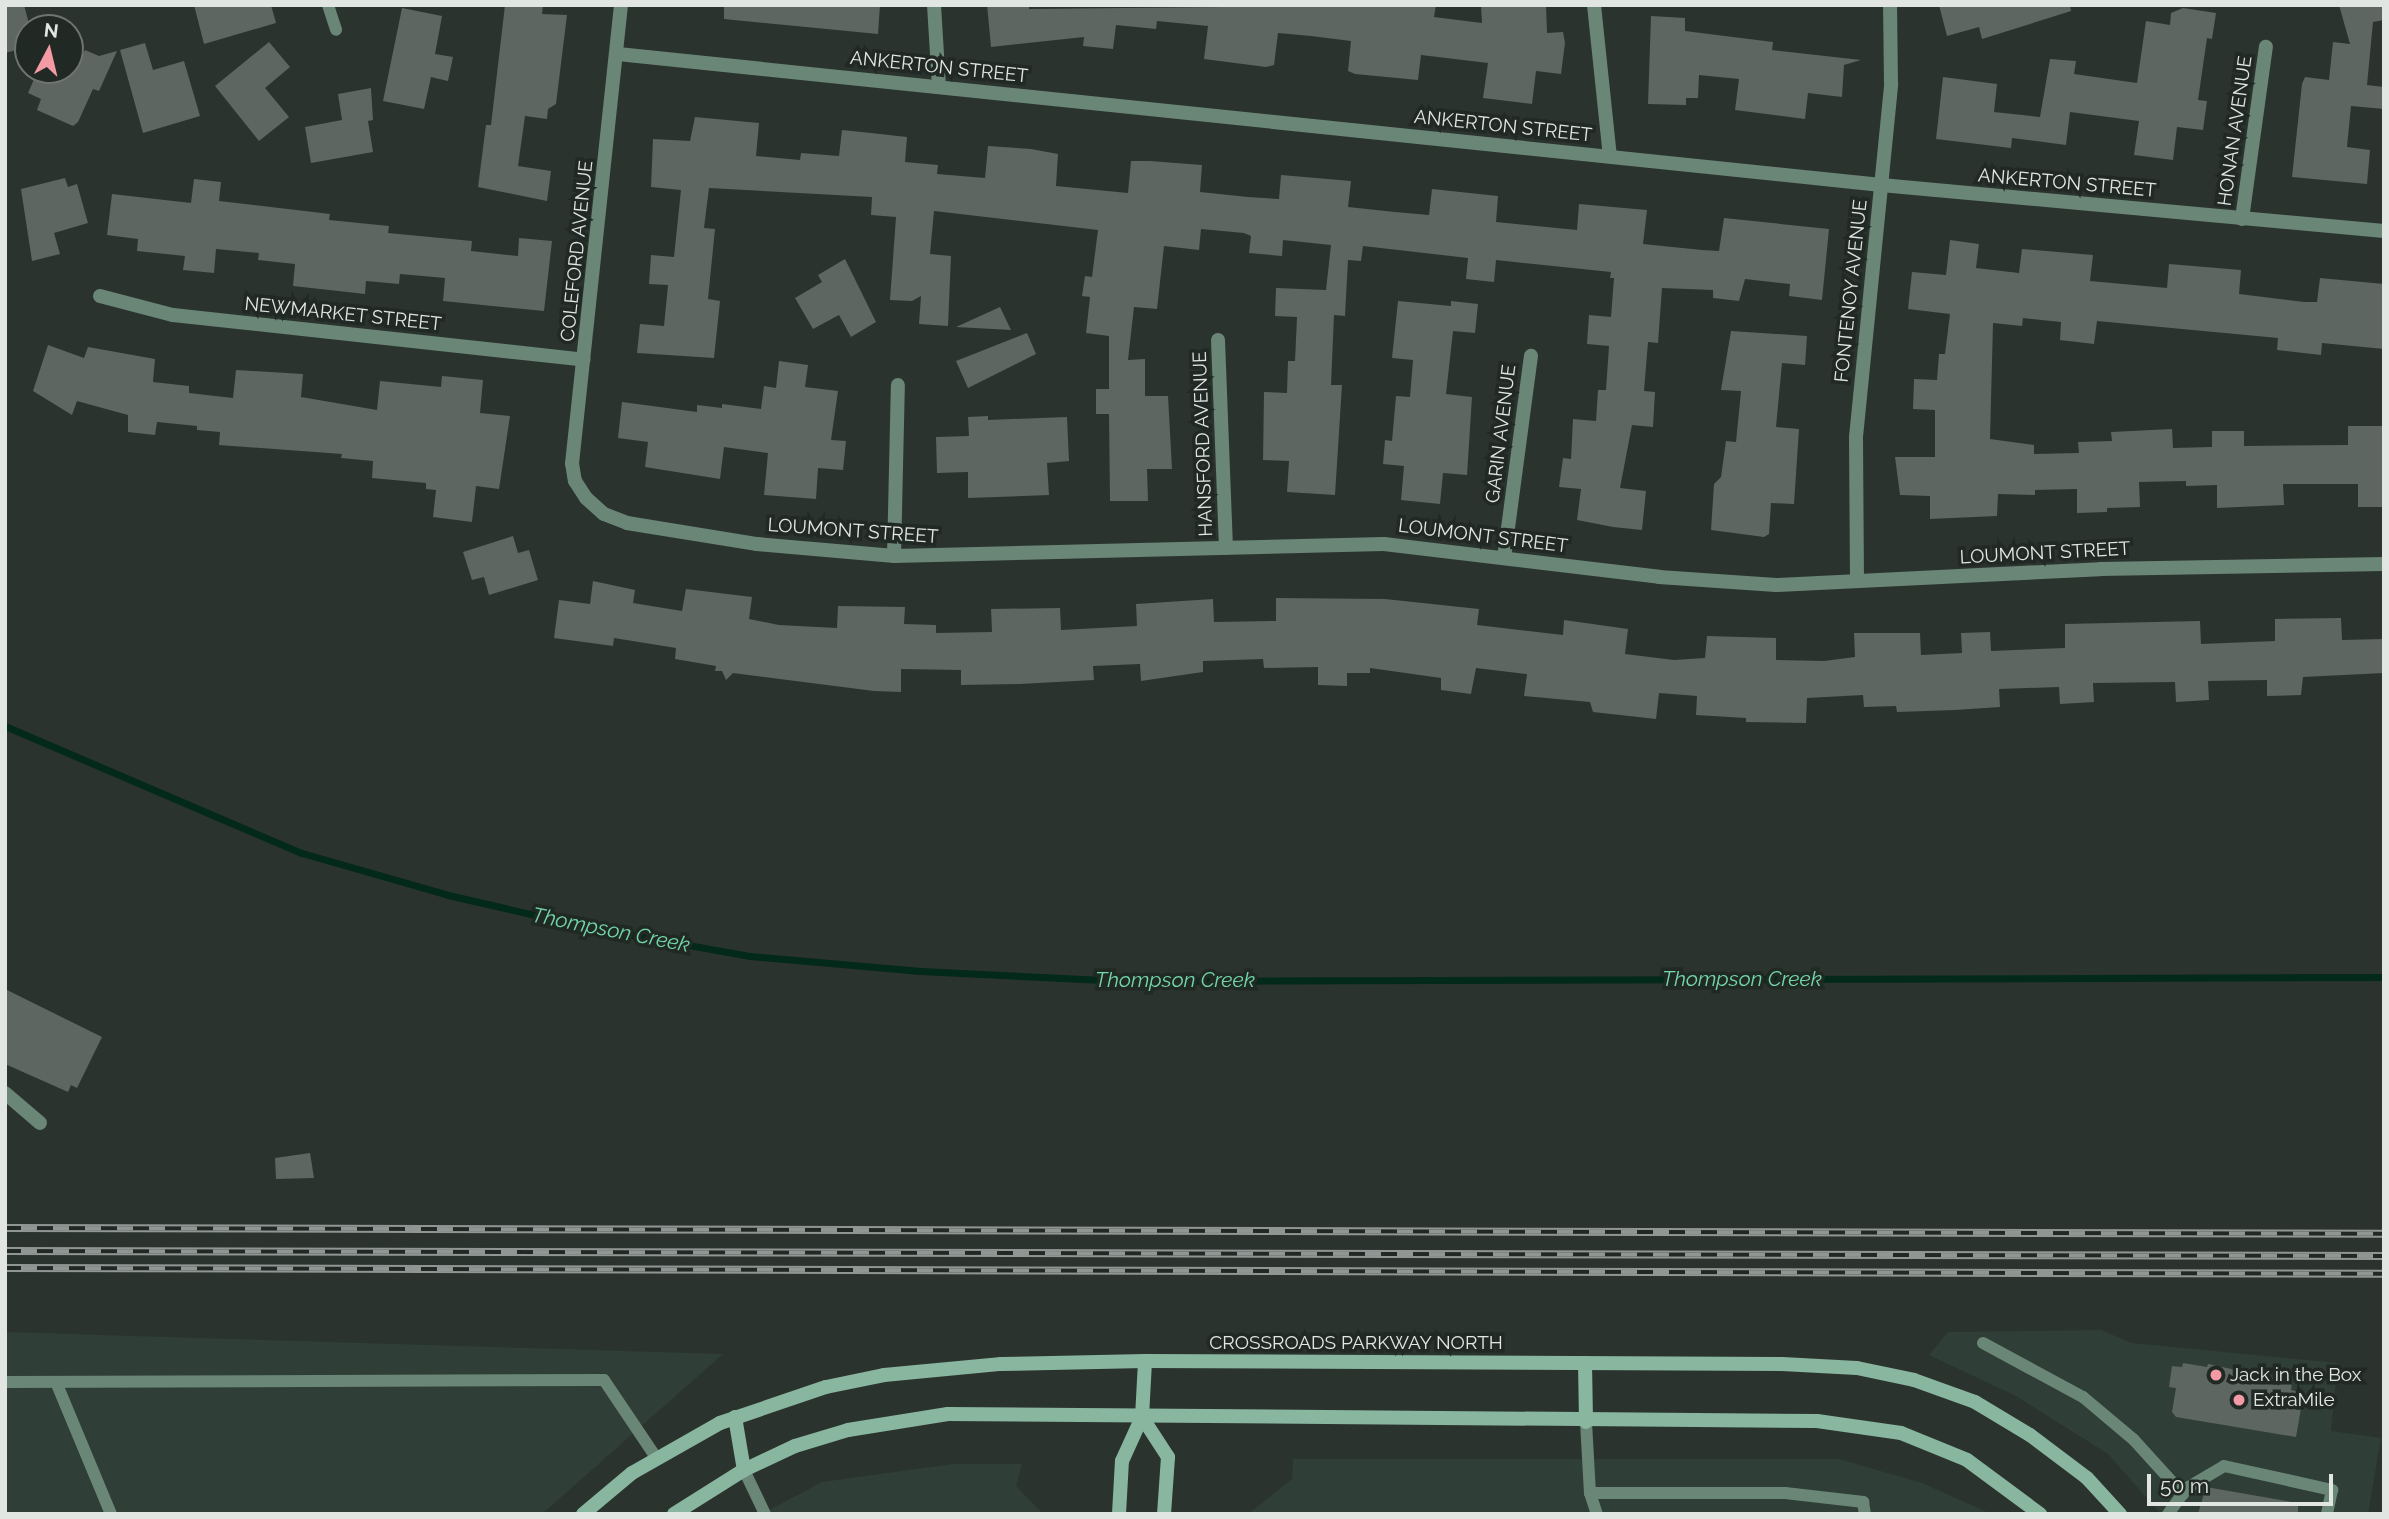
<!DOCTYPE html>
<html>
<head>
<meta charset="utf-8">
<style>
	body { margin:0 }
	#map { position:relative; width:2389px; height:1519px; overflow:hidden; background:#2b332f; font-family:Raleway,sans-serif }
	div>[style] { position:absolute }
	.built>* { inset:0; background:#2f3e36 }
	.stream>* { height:7px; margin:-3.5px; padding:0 3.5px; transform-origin:3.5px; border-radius:3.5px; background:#022919 }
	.building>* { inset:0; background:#5d6661 }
	.lane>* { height:12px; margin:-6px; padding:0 6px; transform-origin:6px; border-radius:6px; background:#6a8677 }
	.street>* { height:14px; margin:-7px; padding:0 7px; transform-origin:7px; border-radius:7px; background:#6a8677 }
	.secondary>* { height:14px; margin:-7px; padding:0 7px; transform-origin:7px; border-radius:7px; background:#89b69f }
	.rail>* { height:8px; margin-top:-4px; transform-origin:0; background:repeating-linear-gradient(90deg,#212925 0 16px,#909693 0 32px); box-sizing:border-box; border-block:2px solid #909693 }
	.dots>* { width:19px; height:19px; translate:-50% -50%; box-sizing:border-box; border:4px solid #212925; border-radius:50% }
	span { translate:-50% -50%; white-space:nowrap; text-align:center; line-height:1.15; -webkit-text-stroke:7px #212925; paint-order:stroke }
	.street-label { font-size:19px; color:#e1e6e3 }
	.poi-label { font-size:19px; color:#e1e6e3 }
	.left { translate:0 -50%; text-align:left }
	.water-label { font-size:21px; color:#73d7a9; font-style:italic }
	.frame { position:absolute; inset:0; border:7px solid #e1e6e3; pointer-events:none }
	.north { position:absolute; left:14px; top:14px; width:70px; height:70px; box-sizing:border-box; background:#212925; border:2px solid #6e7571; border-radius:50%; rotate:7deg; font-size:19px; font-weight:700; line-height:28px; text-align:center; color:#e1e6e3 }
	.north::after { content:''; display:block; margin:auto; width:24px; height:32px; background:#f49aa5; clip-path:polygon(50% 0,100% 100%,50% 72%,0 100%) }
	.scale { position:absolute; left:2147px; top:1474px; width:186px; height:32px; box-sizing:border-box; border:4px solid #e1e6e3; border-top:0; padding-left:9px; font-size:21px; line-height:24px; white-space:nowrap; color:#e1e6e3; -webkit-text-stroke:5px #212925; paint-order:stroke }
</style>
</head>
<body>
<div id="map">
	<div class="built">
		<div style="clip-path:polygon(2101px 1330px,2132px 1343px,2338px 1363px,2331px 1431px,2381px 1438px,2368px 1514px,2161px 1514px,2108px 1454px,2016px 1396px,1929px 1355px,1948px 1332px)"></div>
		<div style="clip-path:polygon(5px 1332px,723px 1354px,542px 1514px,5px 1514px)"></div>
		<div style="clip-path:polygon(1293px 1459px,1839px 1459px,1922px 1483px,1991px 1514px,1248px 1514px,1292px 1479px)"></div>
		<div style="clip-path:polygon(953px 1464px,1022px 1464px,1016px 1486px,1043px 1514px,762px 1514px,822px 1482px)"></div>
	</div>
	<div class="stream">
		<div style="left:5px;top:726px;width:323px;rotate:23.2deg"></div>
		<div style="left:302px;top:853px;width:152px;rotate:16deg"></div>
		<div style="left:448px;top:895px;width:143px;rotate:13deg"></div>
		<div style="left:587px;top:927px;width:166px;rotate:10.1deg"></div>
		<div style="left:750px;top:956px;width:171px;rotate:5deg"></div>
		<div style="left:920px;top:971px;width:204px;rotate:2.8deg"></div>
		<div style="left:1124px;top:981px;width:1260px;rotate:-0.18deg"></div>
	</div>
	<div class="building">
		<div style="clip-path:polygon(5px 5px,24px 5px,28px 20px,28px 47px,5px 53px)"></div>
		<div style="clip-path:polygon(194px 5px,271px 5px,276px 23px,204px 44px)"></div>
		<div style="clip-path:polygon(505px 5px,543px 5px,542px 14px,567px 15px,556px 104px,548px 109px,547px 119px,525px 116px,518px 166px,551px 171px,547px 201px,478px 187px,486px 125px,491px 125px)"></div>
		<div style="clip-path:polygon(724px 5px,880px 5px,878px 34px,724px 19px)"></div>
		<div style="clip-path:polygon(987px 5px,1029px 5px,1029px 9px,1436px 5px,1434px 17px,1482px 23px,1481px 5px,1546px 5px,1547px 33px,1563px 32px,1565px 43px,1561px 74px,1536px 71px,1532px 104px,1483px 98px,1488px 63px,1421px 55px,1418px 80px,1355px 74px,1348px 71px,1351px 41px,1311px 36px,1278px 33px,1274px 65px,1266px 67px,1204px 59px,1208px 26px,1157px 21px,1156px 29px,1116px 25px,1113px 49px,1083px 46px,1084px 37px,991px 47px)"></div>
		<div style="clip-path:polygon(1939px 5px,2070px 5px,2071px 11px,1982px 39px,1979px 27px,1947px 36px)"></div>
		<div style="clip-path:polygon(2339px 5px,2384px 5px,2384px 20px,2373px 22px,2367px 85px,2384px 87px,2384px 109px,2351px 106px,2347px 147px,2370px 150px,2367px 184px,2292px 177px,2302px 84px,2305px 77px,2329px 80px,2333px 42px,2350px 44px)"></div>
		<div style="clip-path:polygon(402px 8px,442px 16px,435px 54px,453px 57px,448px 81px,431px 77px,424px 109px,383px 101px)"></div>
		<div style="clip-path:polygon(2183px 8px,2216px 13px,2212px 39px,2207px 38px,2198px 100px,2207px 101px,2203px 130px,2177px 127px,2173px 160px,2134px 155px,2139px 121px,2070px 112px,2066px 145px,2012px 138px,2011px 148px,1936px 139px,1943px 77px,1997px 84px,1994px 112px,2040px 117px,2050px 59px,2076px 61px,2074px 74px,2137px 83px,2146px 21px,2170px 25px,2171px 13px)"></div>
		<div style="clip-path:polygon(1651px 16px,1685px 18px,1685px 31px,1773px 42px,1772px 50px,1861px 60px,1844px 65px,1842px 97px,1808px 93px,1805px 119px,1735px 110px,1739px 79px,1699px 75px,1698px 98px,1686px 98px,1686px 105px,1648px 104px)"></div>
		<div style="clip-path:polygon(269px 42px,290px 67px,265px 88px,289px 117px,259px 141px,215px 86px)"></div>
		<div style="clip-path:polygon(145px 43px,153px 70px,184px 61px,200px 116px,143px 133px,120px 50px)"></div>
		<div style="clip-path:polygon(85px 50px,99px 56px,117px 51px,99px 91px,93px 89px,78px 122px,73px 126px,37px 110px,41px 99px,28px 93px,38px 70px,76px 70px)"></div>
		<div style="clip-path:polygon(371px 88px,373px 120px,368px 121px,373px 152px,311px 163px,305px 127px,342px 120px,338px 94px)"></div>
		<div style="clip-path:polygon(695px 117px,759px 123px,756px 156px,800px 160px,801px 153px,839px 156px,842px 130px,871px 133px,907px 137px,905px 162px,938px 165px,937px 174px,985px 178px,988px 146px,1031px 149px,1058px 154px,1056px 186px,1128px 193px,1131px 161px,1150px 161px,1202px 165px,1200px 192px,1248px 197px,1279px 199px,1281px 175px,1351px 181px,1348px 207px,1395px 212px,1429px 215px,1432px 189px,1498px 196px,1496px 222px,1577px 230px,1579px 204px,1647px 210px,1643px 244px,1702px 250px,1719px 251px,1724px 218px,1829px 229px,1822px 300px,1789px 296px,1790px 284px,1745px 279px,1739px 301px,1713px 298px,1713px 290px,1662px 288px,1658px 343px,1648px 342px,1644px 391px,1655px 392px,1653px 427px,1632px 425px,1620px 488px,1646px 491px,1642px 530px,1613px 527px,1577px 520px,1581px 489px,1559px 487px,1563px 458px,1571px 459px,1573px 419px,1596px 421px,1598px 390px,1606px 390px,1609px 346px,1587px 344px,1589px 315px,1611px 317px,1614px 278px,1610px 278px,1611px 272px,1496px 260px,1494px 282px,1466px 279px,1468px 258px,1363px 246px,1361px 261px,1348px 260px,1345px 316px,1334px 315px,1331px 385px,1342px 385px,1335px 495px,1287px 492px,1289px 461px,1263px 460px,1264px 392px,1287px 393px,1288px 361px,1295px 361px,1297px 317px,1275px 316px,1276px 288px,1326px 290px,1331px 245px,1283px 240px,1282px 256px,1249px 253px,1251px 236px,1244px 233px,1201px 229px,1199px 250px,1164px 246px,1157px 309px,1134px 307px,1128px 360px,1145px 359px,1145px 396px,1168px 396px,1172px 469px,1147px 469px,1148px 501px,1110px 501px,1109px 414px,1096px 414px,1096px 389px,1109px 389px,1109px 336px,1086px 333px,1090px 297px,1082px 296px,1085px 276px,1092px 277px,1098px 230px,934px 211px,930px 254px,951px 256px,948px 326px,919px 324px,921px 296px,912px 301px,890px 300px,896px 217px,871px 215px,872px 197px,709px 188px,704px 228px,715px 229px,708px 299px,720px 301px,714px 358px,637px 353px,640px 324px,664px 326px,668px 285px,649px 284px,651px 255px,674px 257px,681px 190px,651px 187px,653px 139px,690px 141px)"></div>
		<div style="clip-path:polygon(65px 178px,68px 187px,77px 184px,88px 223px,54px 233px,60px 254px,32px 261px,21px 189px)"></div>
		<div style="clip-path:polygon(194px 179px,221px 182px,219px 201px,330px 214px,329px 220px,389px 226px,388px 233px,472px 241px,471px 251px,518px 256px,519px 238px,552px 241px,544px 311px,443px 301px,445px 278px,400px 274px,399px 284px,366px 281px,365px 294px,293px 286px,295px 264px,258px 260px,259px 253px,216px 249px,214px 273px,183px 270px,185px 256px,137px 251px,138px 239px,107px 235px,112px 194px,191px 203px)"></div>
		<div style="clip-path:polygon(1950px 240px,1979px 244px,1976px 268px,2019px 273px,2022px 249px,2093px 255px,2090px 281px,2167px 288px,2169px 264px,2241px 270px,2239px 294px,2304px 302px,2317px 302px,2320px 278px,2384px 284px,2384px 349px,2322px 343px,2321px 355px,2277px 350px,2278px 338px,2097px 321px,2094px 344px,2060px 340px,2061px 322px,2023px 318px,2022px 326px,1993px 323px,1990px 439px,2034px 445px,2034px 454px,2079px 453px,2078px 442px,2112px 441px,2111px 432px,2172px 429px,2173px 448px,2212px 447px,2212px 431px,2244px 431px,2244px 446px,2348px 445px,2348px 426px,2384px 426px,2384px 507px,2358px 507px,2358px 484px,2283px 484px,2284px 505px,2217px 508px,2217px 485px,2186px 486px,2186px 481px,2139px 482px,2140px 507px,2107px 508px,2107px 512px,2077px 513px,2077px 489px,2035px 490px,2035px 495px,1998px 494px,1997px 516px,1930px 519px,1930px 496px,1900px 495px,1895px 457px,1935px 457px,1935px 410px,1913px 409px,1914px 379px,1937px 380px,1939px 354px,1945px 354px,1950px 314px,1908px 309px,1912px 272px,1946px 275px)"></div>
		<div style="clip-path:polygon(845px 259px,876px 322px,851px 337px,839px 315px,813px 329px,795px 298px,822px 282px,818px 275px)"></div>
		<div style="clip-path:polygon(1398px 301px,1451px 306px,1451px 301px,1478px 304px,1475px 333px,1453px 331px,1446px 394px,1472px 397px,1467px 475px,1443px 473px,1440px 504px,1401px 500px,1404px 466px,1383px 464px,1385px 440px,1392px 441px,1396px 396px,1410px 397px,1413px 360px,1392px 358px)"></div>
		<div style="clip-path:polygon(1000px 307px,1011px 330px,956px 327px)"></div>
		<div style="clip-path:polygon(1731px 331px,1807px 336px,1805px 365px,1782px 363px,1776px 427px,1799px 429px,1794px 504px,1771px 503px,1769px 534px,1764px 537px,1711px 530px,1714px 484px,1721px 477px,1726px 441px,1736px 442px,1741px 391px,1721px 390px)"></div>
		<div style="clip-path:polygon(1027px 333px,1036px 354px,968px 388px,956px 361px)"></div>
		<div style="clip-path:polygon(48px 345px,84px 358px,88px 347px,155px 359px,153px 382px,189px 386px,189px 393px,233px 398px,236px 370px,303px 374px,301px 397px,377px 410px,380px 381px,441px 387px,442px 376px,483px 380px,480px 413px,510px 416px,499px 489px,476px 486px,472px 522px,433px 517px,436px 490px,426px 489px,426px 483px,372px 478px,373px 461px,341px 458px,342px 454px,219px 445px,220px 432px,197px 430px,197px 426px,157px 422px,155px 435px,128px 432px,128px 415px,77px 401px,72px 415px,33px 391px)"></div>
		<div style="clip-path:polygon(779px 361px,808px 365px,805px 387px,838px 391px,831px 440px,846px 441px,843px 470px,818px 468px,816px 499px,764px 495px,768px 453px,724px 447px,720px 479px,645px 467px,648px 442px,618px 438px,622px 402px,697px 412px,697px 405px,722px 408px,722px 404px,761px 409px,764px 386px,776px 388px)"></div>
		<div style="clip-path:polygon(988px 416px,988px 420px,1067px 417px,1069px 461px,1047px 463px,1049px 495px,968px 498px,968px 472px,937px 473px,936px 437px,969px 436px,968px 417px)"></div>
		<div style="clip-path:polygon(513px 536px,518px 553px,529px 550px,538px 580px,489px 595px,484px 577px,472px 580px,463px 552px)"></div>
		<div style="clip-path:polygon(593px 581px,635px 590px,633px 603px,682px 611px,686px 589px,752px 597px,749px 619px,779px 625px,837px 628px,838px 606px,905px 607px,904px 624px,936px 625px,936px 633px,992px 632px,991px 609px,1060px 608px,1061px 630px,1137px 626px,1136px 604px,1213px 599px,1214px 622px,1276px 621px,1276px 598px,1385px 599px,1479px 609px,1477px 625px,1563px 635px,1564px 620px,1628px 629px,1625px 654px,1674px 660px,1705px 658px,1707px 636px,1776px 638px,1776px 660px,1824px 661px,1855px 657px,1854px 633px,1920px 633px,1921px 655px,1962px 653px,1961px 633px,1990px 632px,1991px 651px,2065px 648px,2065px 624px,2200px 621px,2201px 644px,2275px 641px,2275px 619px,2341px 618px,2342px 640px,2384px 639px,2384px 673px,2303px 677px,2301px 695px,2267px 696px,2267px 680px,2208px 681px,2209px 700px,2176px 702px,2175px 682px,2093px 683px,2094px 702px,2060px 704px,2059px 687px,1999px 689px,2000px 707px,1955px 710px,1897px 712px,1896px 706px,1864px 707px,1863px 695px,1807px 698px,1806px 723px,1746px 722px,1746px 718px,1696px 715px,1697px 696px,1659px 693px,1656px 719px,1593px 712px,1590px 702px,1524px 696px,1527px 674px,1476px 668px,1471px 694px,1441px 690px,1441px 678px,1370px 668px,1370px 673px,1347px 673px,1347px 686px,1318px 685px,1318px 667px,1264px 668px,1263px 659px,1203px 661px,1203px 672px,1141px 681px,1140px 664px,1093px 666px,1094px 680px,1020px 684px,961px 685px,961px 670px,901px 669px,901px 692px,874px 691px,733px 673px,726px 680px,722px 671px,715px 671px,716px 666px,675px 659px,676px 648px,614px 638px,613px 646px,554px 638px,559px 600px,590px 604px)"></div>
		<div style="clip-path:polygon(5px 989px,102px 1037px,77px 1088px,71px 1085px,68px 1092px,5px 1064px)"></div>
		<div style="clip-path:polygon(310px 1153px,314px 1178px,276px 1179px,275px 1158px)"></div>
		<div style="clip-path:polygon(2183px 1363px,2207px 1367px,2208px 1364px,2292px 1382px,2291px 1390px,2302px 1392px,2303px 1397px,2296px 1437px,2176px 1417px,2172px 1412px,2176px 1388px,2169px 1387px,2172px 1366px,2182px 1367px)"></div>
		<div style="clip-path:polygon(2206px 1487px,2298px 1503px,2298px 1514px,2198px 1514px)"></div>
	</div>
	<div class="lane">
		<div style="left:328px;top:5px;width:26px;rotate:72deg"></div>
		<div style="left:1983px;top:1343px;width:114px;rotate:28.4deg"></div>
		<div style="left:2083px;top:1397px;width:67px;rotate:40.1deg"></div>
		<div style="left:2134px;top:1440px;width:73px;rotate:47.8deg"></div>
		<div style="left:5px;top:1382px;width:599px;rotate:-0.19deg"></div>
		<div style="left:604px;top:1380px;width:95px;rotate:56.1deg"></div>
		<div style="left:56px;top:1382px;width:143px;rotate:67.4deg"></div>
		<div style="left:1586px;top:1422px;width:71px;rotate:86.8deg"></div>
		<div style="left:1590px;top:1493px;width:195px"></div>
		<div style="left:1785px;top:1493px;width:79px;rotate:6.6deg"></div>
		<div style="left:1863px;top:1502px;width:12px;rotate:81deg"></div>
		<div style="left:744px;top:1470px;width:49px;rotate:64.5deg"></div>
		<div style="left:1590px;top:1493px;width:22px;rotate:72deg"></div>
		<div style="left:2168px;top:1514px;width:32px;rotate:-54deg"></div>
		<div style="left:2187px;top:1488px;width:43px;rotate:-30.7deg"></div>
		<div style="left:2224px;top:1466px;width:111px;rotate:12.5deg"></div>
		<div style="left:2332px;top:1490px;width:25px;rotate:102deg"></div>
	</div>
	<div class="street">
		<div style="left:621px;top:5px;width:461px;rotate:96.1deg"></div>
		<div style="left:572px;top:463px;width:18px;rotate:81deg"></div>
		<div style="left:575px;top:481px;width:20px;rotate:57deg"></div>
		<div style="left:586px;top:498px;width:24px;rotate:42deg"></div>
		<div style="left:604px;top:514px;width:25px;rotate:21deg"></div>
		<div style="left:627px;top:523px;width:132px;rotate:9.2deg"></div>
		<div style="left:757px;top:544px;width:138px;rotate:5deg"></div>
		<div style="left:894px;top:556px;width:490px;rotate:-1.4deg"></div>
		<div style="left:1384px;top:544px;width:277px;rotate:6.8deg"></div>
		<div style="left:1659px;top:577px;width:117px;rotate:3.9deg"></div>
		<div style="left:1776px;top:585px;width:324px;rotate:-2.8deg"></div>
		<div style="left:2100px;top:569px;width:284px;rotate:-1deg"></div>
		<div style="left:934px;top:5px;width:81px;rotate:86.5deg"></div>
		<div style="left:1594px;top:5px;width:152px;rotate:84deg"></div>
		<div style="left:618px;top:54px;width:1270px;rotate:5.92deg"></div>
		<div style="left:1881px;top:185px;width:505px;rotate:5.23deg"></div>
		<div style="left:2242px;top:219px;width:174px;rotate:-82.1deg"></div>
		<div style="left:100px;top:296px;width:75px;rotate:14.6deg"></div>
		<div style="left:173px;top:315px;width:413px;rotate:6.2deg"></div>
		<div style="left:1218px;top:340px;width:208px;rotate:87.8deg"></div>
		<div style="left:894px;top:556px;width:171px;rotate:-88.7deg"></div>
		<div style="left:1504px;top:558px;width:204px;rotate:-82.4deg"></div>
		<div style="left:1857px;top:581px;width:144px;rotate:-90.4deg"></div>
		<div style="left:1856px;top:437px;width:355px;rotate:-84.3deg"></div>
		<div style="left:1891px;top:84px;width:79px;rotate:-90.7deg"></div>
		<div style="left:5px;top:1093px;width:46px;rotate:40.6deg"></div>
	</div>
	<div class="secondary">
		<div style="left:1585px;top:1363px;width:59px;rotate:89deg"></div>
		<div style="left:735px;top:1417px;width:54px;rotate:80.4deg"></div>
		<div style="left:1142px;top:1417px;width:48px;rotate:57deg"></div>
		<div style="left:1168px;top:1457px;width:57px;rotate:94deg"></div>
		<div style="left:583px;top:1514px;width:64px;rotate:-39.9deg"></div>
		<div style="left:632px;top:1473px;width:101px;rotate:-29.6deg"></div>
		<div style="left:720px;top:1423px;width:112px;rotate:-18.8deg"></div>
		<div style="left:826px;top:1387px;width:59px;rotate:-11.7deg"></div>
		<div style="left:884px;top:1375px;width:118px;rotate:-5.4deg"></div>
		<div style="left:1001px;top:1364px;width:144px;rotate:-1.2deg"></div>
		<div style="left:1145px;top:1361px;width:637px;rotate:0.27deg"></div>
		<div style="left:1782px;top:1364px;width:75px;rotate:3.1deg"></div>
		<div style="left:1857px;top:1368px;width:58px;rotate:11.9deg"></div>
		<div style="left:1914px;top:1380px;width:65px;rotate:19.8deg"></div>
		<div style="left:1975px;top:1402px;width:64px;rotate:31deg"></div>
		<div style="left:2030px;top:1435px;width:71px;rotate:37deg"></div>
		<div style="left:2087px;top:1478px;width:49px;rotate:47.5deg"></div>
		<div style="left:674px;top:1514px;width:83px;rotate:-32.2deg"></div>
		<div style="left:744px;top:1470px;width:56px;rotate:-25.2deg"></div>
		<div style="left:795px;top:1446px;width:55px;rotate:-16.8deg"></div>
		<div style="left:848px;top:1430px;width:101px;rotate:-9.1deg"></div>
		<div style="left:948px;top:1414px;width:869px;rotate:0.46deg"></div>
		<div style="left:1817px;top:1421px;width:85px;rotate:8.1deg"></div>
		<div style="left:1901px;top:1433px;width:71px;rotate:22.2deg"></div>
		<div style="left:1967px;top:1460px;width:91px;rotate:36.5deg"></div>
		<div style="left:1119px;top:1514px;width:53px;rotate:-86.8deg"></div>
		<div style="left:1122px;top:1461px;width:48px;rotate:-65.6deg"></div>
		<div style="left:1142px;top:1417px;width:56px;rotate:-86.9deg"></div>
	</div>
	<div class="rail">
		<div style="left:5px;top:1228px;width:2379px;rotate:0.14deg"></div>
		<div style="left:5px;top:1251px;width:2379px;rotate:0.12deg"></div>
		<div style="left:5px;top:1268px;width:2379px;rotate:0.14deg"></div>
	</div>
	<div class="dots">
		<div style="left:2216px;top:1375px;background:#f49aa5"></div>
		<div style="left:2239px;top:1400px;background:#f49aa5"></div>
	</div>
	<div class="street-label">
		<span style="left:939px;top:67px;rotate:6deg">ANKERTON STREET</span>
		<span style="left:1503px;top:126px;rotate:6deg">ANKERTON STREET</span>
		<span style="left:2235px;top:131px;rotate:-82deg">HONAN AVENUE</span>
		<span style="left:2067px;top:183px;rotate:5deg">ANKERTON STREET</span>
		<span style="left:577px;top:251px;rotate:-84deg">COLEFORD AVENUE</span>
		<span style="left:1851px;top:291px;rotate:-84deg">FONTENOY AVENUE</span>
		<span style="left:343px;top:314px;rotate:6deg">NEWMARKET STREET</span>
		<span style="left:1501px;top:434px;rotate:-83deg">GARIN AVENUE</span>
		<span style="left:1203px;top:444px;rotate:-92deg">HANSFORD AVENUE</span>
		<span style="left:853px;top:531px;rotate:4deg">LOUMONT STREET</span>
		<span style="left:1483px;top:536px;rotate:7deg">LOUMONT STREET</span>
		<span style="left:2045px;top:553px;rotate:-3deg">LOUMONT STREET</span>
		<span style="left:1356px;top:1343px">CROSSROADS PARKWAY NORTH</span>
	</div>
	<div class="poi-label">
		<span class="left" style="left:2230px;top:1375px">Jack in the Box</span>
		<span class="left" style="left:2253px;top:1400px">ExtraMile</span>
	</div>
	<div class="water-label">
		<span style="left:611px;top:930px;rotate:11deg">Thompson Creek</span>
		<span style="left:1742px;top:979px">Thompson Creek</span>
		<span style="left:1175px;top:980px">Thompson Creek</span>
	</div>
	<div class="frame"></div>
	<div class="north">N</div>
	<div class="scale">50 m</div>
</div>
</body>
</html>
